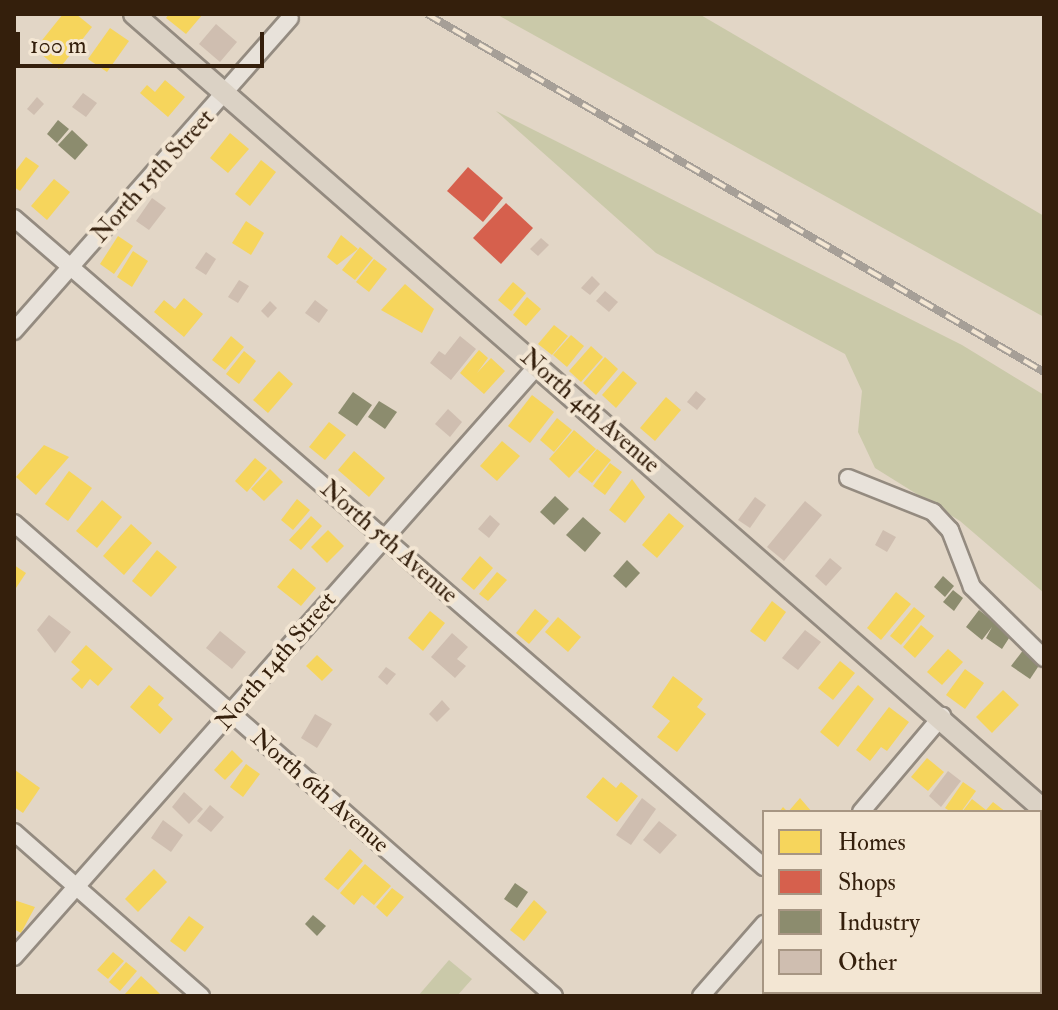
<!DOCTYPE html>
<html>
<head>
<meta charset="utf-8">
<style>
	body { margin:0 }
	#map { position:relative; width:1058px; height:1010px; overflow:hidden; background:#e2d6c6; font-family:"IM FELL Double Pica",serif }
	div>[style] { position:absolute }
	.green>* { inset:0; background:#cac9a9 }
	.homes>* { inset:0; background:#f6d55c }
	.shops>* { inset:0; background:#d6604d }
	.industry>* { inset:0; background:#8c8c6e }
	.building>* { inset:0; background:#cfbeb0 }
	.roads { filter:drop-shadow(2px 0 #948b80) drop-shadow(-2px 0 #948b80) drop-shadow(0 2px #948b80) drop-shadow(0 -2px #948b80) }
	.minor>* { height:16px; margin:-8px; padding:0 8px; transform-origin:8px; border-radius:8px; background:#e8e2da }
	.major>* { height:20px; margin:-10px; padding:0 10px; transform-origin:10px; border-radius:10px; background:#dbd2c5 }
	.rail>* { height:8px; margin-top:-4px; transform-origin:0; background:repeating-linear-gradient(90deg,#f3e6d3 0 15px,#a69f97 0 30px); box-sizing:border-box; border-block:2px solid #a69f97 }
	span { translate:-50% -50%; white-space:nowrap; text-align:center; line-height:1.15; -webkit-text-stroke:8px #f3e6d3; paint-order:stroke }
	.street-label { font-size:24px; color:#341f0c }
	.frame { position:absolute; inset:0; border:16px solid #341f0c; pointer-events:none }
	.legend { position:absolute; left:762px; top:810px; width:280px; height:184px; box-sizing:border-box; background:#f3e6d3; border:2px solid #a79683; margin:0; padding:10px 14px; list-style:none; font-size:24px; color:#341f0c }
	.legend li { display:flex; align-items:center; gap:16px; height:40px }
	.legend b { width:40px; border:2px solid #a79683 }
	.scale { position:absolute; left:16px; top:32px; width:248px; height:36px; box-sizing:border-box; border:4px solid #341f0c; border-top:0; padding-left:10px; font-size:24px; line-height:28px; white-space:nowrap; color:#341f0c; -webkit-text-stroke:6px #f3e6d3; paint-order:stroke }
</style>
</head>
<body>
<div id="map">
	<div class="green">
		<div style="clip-path:polygon(496px 14px,699px 14px,1044px 216px,1044px 317px)"></div>
		<div style="clip-path:polygon(496px 111px,962px 345px,1044px 395px,1044px 593px,960px 521px,875px 468px,858px 432px,862px 391px,845px 354px,656px 253px)"></div>
		<div style="clip-path:polygon(449px 960px,472px 979px,457px 996px,418px 996px)"></div>
	</div>
	<div class="homes">
		<div style="clip-path:polygon(63px 14px,76px 14px,92px 27px,59px 69px,35px 49px)"></div>
		<div style="clip-path:polygon(169px 14px,203px 14px,186px 34px,166px 18px)"></div>
		<div style="clip-path:polygon(110px 28px,129px 41px,107px 72px,88px 59px)"></div>
		<div style="clip-path:polygon(165px 80px,185px 97px,168px 117px,140px 93px,147px 85px,155px 92px)"></div>
		<div style="clip-path:polygon(230px 133px,249px 149px,228px 173px,210px 158px)"></div>
		<div style="clip-path:polygon(26px 157px,39px 166px,20px 191px,14px 187px,14px 173px)"></div>
		<div style="clip-path:polygon(261px 160px,276px 172px,250px 206px,235px 194px)"></div>
		<div style="clip-path:polygon(54px 179px,70px 192px,47px 220px,31px 206px)"></div>
		<div style="clip-path:polygon(246px 221px,264px 233px,251px 255px,232px 243px)"></div>
		<div style="clip-path:polygon(341px 235px,358px 249px,337px 265px,327px 257px)"></div>
		<div style="clip-path:polygon(118px 236px,133px 246px,114px 274px,100px 264px)"></div>
		<div style="clip-path:polygon(360px 247px,373px 258px,355px 280px,342px 270px)"></div>
		<div style="clip-path:polygon(133px 251px,148px 261px,132px 287px,117px 277px)"></div>
		<div style="clip-path:polygon(374px 259px,387px 269px,369px 292px,356px 282px)"></div>
		<div style="clip-path:polygon(513px 282px,526px 293px,511px 311px,498px 300px)"></div>
		<div style="clip-path:polygon(405px 284px,434px 309px,422px 333px,381px 310px)"></div>
		<div style="clip-path:polygon(527px 297px,541px 309px,526px 326px,513px 315px)"></div>
		<div style="clip-path:polygon(184px 298px,203px 314px,184px 337px,154px 312px,164px 300px,175px 309px)"></div>
		<div style="clip-path:polygon(554px 325px,568px 336px,552px 355px,538px 344px)"></div>
		<div style="clip-path:polygon(571px 335px,584px 346px,567px 367px,553px 355px)"></div>
		<div style="clip-path:polygon(231px 336px,244px 347px,225px 370px,212px 360px)"></div>
		<div style="clip-path:polygon(591px 346px,603px 357px,581px 382px,569px 371px)"></div>
		<div style="clip-path:polygon(479px 350px,488px 358px,477px 373px,491px 358px,505px 371px,484px 394px,460px 373px)"></div>
		<div style="clip-path:polygon(244px 351px,256px 361px,239px 384px,226px 374px)"></div>
		<div style="clip-path:polygon(605px 357px,618px 369px,596px 395px,583px 383px)"></div>
		<div style="clip-path:polygon(279px 371px,293px 384px,268px 413px,253px 400px)"></div>
		<div style="clip-path:polygon(623px 371px,637px 383px,616px 408px,602px 395px)"></div>
		<div style="clip-path:polygon(532px 395px,554px 412px,530px 443px,508px 426px)"></div>
		<div style="clip-path:polygon(666px 397px,681px 410px,655px 441px,640px 428px)"></div>
		<div style="clip-path:polygon(557px 418px,572px 430px,554px 452px,540px 440px)"></div>
		<div style="clip-path:polygon(329px 422px,346px 435px,325px 460px,309px 447px)"></div>
		<div style="clip-path:polygon(574px 430px,596px 449px,569px 478px,549px 459px)"></div>
		<div style="clip-path:polygon(502px 441px,520px 456px,497px 481px,480px 466px)"></div>
		<div style="clip-path:polygon(44px 445px,69px 457px,36px 495px,16px 477px)"></div>
		<div style="clip-path:polygon(597px 449px,611px 460px,592px 483px,578px 472px)"></div>
		<div style="clip-path:polygon(354px 451px,385px 478px,369px 497px,338px 470px)"></div>
		<div style="clip-path:polygon(255px 458px,267px 468px,247px 492px,235px 481px)"></div>
		<div style="clip-path:polygon(610px 463px,622px 472px,605px 495px,593px 486px)"></div>
		<div style="clip-path:polygon(270px 469px,283px 482px,264px 501px,251px 489px)"></div>
		<div style="clip-path:polygon(69px 471px,92px 488px,68px 521px,45px 504px)"></div>
		<div style="clip-path:polygon(632px 479px,645px 497px,625px 523px,609px 510px)"></div>
		<div style="clip-path:polygon(297px 499px,310px 510px,293px 530px,281px 520px)"></div>
		<div style="clip-path:polygon(102px 500px,122px 517px,97px 548px,76px 531px)"></div>
		<div style="clip-path:polygon(669px 513px,684px 526px,657px 558px,642px 545px)"></div>
		<div style="clip-path:polygon(311px 516px,322px 526px,301px 550px,289px 540px)"></div>
		<div style="clip-path:polygon(131px 524px,152px 543px,124px 575px,103px 556px)"></div>
		<div style="clip-path:polygon(328px 530px,344px 546px,327px 563px,311px 547px)"></div>
		<div style="clip-path:polygon(157px 550px,177px 567px,151px 597px,132px 581px)"></div>
		<div style="clip-path:polygon(480px 556px,493px 568px,474px 590px,461px 579px)"></div>
		<div style="clip-path:polygon(14px 565px,26px 573px,14px 591px)"></div>
		<div style="clip-path:polygon(293px 568px,316px 588px,301px 606px,277px 587px)"></div>
		<div style="clip-path:polygon(497px 572px,507px 580px,488px 601px,479px 594px)"></div>
		<div style="clip-path:polygon(896px 592px,911px 604px,881px 640px,867px 628px)"></div>
		<div style="clip-path:polygon(772px 601px,786px 612px,765px 642px,750px 631px)"></div>
		<div style="clip-path:polygon(914px 607px,925px 616px,901px 645px,890px 636px)"></div>
		<div style="clip-path:polygon(535px 609px,549px 621px,529px 644px,516px 633px)"></div>
		<div style="clip-path:polygon(430px 611px,445px 623px,423px 651px,408px 638px)"></div>
		<div style="clip-path:polygon(558px 617px,581px 637px,568px 652px,545px 632px)"></div>
		<div style="clip-path:polygon(921px 625px,934px 636px,915px 658px,903px 647px)"></div>
		<div style="clip-path:polygon(86px 645px,113px 669px,98px 686px,90px 679px,82px 689px,71px 679px,80px 670px,71px 662px)"></div>
		<div style="clip-path:polygon(948px 649px,963px 662px,942px 685px,927px 672px)"></div>
		<div style="clip-path:polygon(317px 655px,333px 670px,322px 681px,306px 666px)"></div>
		<div style="clip-path:polygon(840px 661px,855px 673px,833px 700px,818px 688px)"></div>
		<div style="clip-path:polygon(965px 669px,984px 683px,965px 709px,946px 695px)"></div>
		<div style="clip-path:polygon(673px 676px,703px 699px,697px 707px,706px 714px,677px 752px,657px 737px,670px 721px,652px 707px)"></div>
		<div style="clip-path:polygon(149px 685px,164px 698px,158px 705px,173px 719px,160px 734px,130px 707px)"></div>
		<div style="clip-path:polygon(858px 685px,874px 699px,838px 747px,820px 732px)"></div>
		<div style="clip-path:polygon(1003px 690px,1019px 705px,992px 733px,976px 717px)"></div>
		<div style="clip-path:polygon(889px 707px,909px 722px,887px 751px,881px 747px,870px 761px,856px 750px)"></div>
		<div style="clip-path:polygon(232px 750px,243px 761px,225px 780px,214px 770px)"></div>
		<div style="clip-path:polygon(927px 758px,944px 772px,928px 791px,911px 777px)"></div>
		<div style="clip-path:polygon(246px 764px,260px 774px,243px 797px,230px 787px)"></div>
		<div style="clip-path:polygon(15px 770px,40px 788px,23px 813px,14px 807px)"></div>
		<div style="clip-path:polygon(603px 777px,616px 788px,621px 782px,638px 796px,617px 822px,586px 797px)"></div>
		<div style="clip-path:polygon(963px 782px,976px 791px,961px 812px,951px 812px,945px 808px)"></div>
		<div style="clip-path:polygon(800px 798px,812px 812px,779px 812px,783px 807px,788px 812px)"></div>
		<div style="clip-path:polygon(972px 799px,986px 810px,993px 802px,1006px 812px,962px 812px)"></div>
		<div style="clip-path:polygon(350px 849px,363px 861px,338px 890px,324px 879px)"></div>
		<div style="clip-path:polygon(365px 864px,391px 886px,374px 905px,362px 895px,354px 905px,340px 893px)"></div>
		<div style="clip-path:polygon(154px 869px,167px 882px,138px 912px,125px 899px)"></div>
		<div style="clip-path:polygon(1044px 881px,1044px 912px,1040px 909px)"></div>
		<div style="clip-path:polygon(392px 888px,404px 897px,387px 917px,376px 907px)"></div>
		<div style="clip-path:polygon(14px 900px,35px 907px,21px 933px,14px 929px)"></div>
		<div style="clip-path:polygon(534px 900px,547px 912px,524px 941px,510px 930px)"></div>
		<div style="clip-path:polygon(189px 916px,204px 927px,185px 952px,170px 941px)"></div>
		<div style="clip-path:polygon(113px 952px,124px 961px,108px 979px,97px 970px)"></div>
		<div style="clip-path:polygon(126px 962px,137px 971px,120px 991px,109px 982px)"></div>
		<div style="clip-path:polygon(141px 976px,151px 985px,162px 996px,125px 994px)"></div>
		<div style="clip-path:polygon(826px 992px,848px 992px,853px 996px,823px 996px)"></div>
	</div>
	<div class="shops">
		<div style="clip-path:polygon(468px 167px,503px 198px,483px 222px,447px 191px)"></div>
		<div style="clip-path:polygon(506px 203px,533px 228px,501px 264px,473px 238px)"></div>
	</div>
	<div class="industry">
		<div style="clip-path:polygon(58px 120px,69px 129px,57px 143px,47px 134px)"></div>
		<div style="clip-path:polygon(72px 130px,88px 145px,75px 160px,58px 145px)"></div>
		<div style="clip-path:polygon(353px 392px,372px 405px,357px 426px,338px 413px)"></div>
		<div style="clip-path:polygon(379px 401px,397px 412px,385px 429px,368px 417px)"></div>
		<div style="clip-path:polygon(555px 496px,569px 509px,554px 525px,540px 512px)"></div>
		<div style="clip-path:polygon(583px 517px,601px 533px,585px 552px,566px 535px)"></div>
		<div style="clip-path:polygon(627px 560px,640px 573px,626px 588px,613px 576px)"></div>
		<div style="clip-path:polygon(943px 576px,954px 586px,945px 597px,934px 587px)"></div>
		<div style="clip-path:polygon(953px 590px,963px 598px,954px 611px,943px 602px)"></div>
		<div style="clip-path:polygon(979px 610px,1011px 635px,1002px 649px,986px 638px,992px 627px,982px 640px,966px 627px)"></div>
		<div style="clip-path:polygon(1024px 649px,1042px 661px,1030px 679px,1011px 666px)"></div>
		<div style="clip-path:polygon(515px 883px,528px 892px,517px 908px,504px 899px)"></div>
		<div style="clip-path:polygon(313px 915px,326px 926px,317px 936px,305px 924px)"></div>
	</div>
	<div class="building">
		<div style="clip-path:polygon(216px 24px,237px 42px,220px 62px,199px 44px)"></div>
		<div style="clip-path:polygon(83px 93px,97px 103px,86px 117px,72px 107px)"></div>
		<div style="clip-path:polygon(37px 97px,44px 104px,34px 115px,27px 109px)"></div>
		<div style="clip-path:polygon(152px 198px,166px 208px,149px 230px,136px 221px)"></div>
		<div style="clip-path:polygon(541px 238px,549px 245px,538px 256px,530px 249px)"></div>
		<div style="clip-path:polygon(206px 252px,216px 259px,206px 275px,195px 268px)"></div>
		<div style="clip-path:polygon(592px 276px,600px 284px,590px 295px,581px 288px)"></div>
		<div style="clip-path:polygon(239px 280px,249px 286px,238px 303px,228px 297px)"></div>
		<div style="clip-path:polygon(605px 291px,618px 302px,609px 312px,596px 301px)"></div>
		<div style="clip-path:polygon(315px 300px,328px 310px,319px 323px,305px 313px)"></div>
		<div style="clip-path:polygon(270px 301px,277px 308px,268px 318px,261px 311px)"></div>
		<div style="clip-path:polygon(460px 336px,476px 349px,451px 380px,430px 363px,439px 351px,445px 355px)"></div>
		<div style="clip-path:polygon(696px 391px,706px 399px,697px 410px,687px 402px)"></div>
		<div style="clip-path:polygon(448px 409px,462px 422px,450px 437px,435px 424px)"></div>
		<div style="clip-path:polygon(755px 497px,766px 505px,750px 528px,738px 520px)"></div>
		<div style="clip-path:polygon(805px 501px,822px 515px,784px 561px,767px 547px)"></div>
		<div style="clip-path:polygon(490px 515px,500px 524px,489px 538px,478px 529px)"></div>
		<div style="clip-path:polygon(883px 530px,896px 537px,887px 552px,875px 545px)"></div>
		<div style="clip-path:polygon(830px 558px,842px 568px,826px 586px,815px 576px)"></div>
		<div style="clip-path:polygon(49px 615px,71px 632px,55px 653px,37px 630px)"></div>
		<div style="clip-path:polygon(805px 630px,821px 642px,798px 670px,782px 658px)"></div>
		<div style="clip-path:polygon(220px 631px,246px 652px,232px 669px,206px 648px)"></div>
		<div style="clip-path:polygon(452px 633px,468px 647px,457px 659px,466px 666px,455px 678px,431px 657px)"></div>
		<div style="clip-path:polygon(386px 667px,396px 674px,387px 685px,378px 677px)"></div>
		<div style="clip-path:polygon(442px 700px,450px 709px,437px 722px,429px 714px)"></div>
		<div style="clip-path:polygon(315px 714px,332px 724px,317px 748px,301px 738px)"></div>
		<div style="clip-path:polygon(948px 771px,961px 781px,941px 807px,929px 796px)"></div>
		<div style="clip-path:polygon(184px 792px,203px 809px,189px 824px,172px 807px)"></div>
		<div style="clip-path:polygon(642px 798px,656px 809px,631px 845px,616px 835px)"></div>
		<div style="clip-path:polygon(210px 805px,224px 817px,211px 832px,197px 821px)"></div>
		<div style="clip-path:polygon(163px 820px,183px 835px,171px 852px,151px 838px)"></div>
		<div style="clip-path:polygon(659px 821px,677px 835px,660px 854px,643px 840px)"></div>
	</div>
	<div class="roads">
		<div class="minor">
			<div style="left:14px;top:218px;width:992px;rotate:40.87deg"></div>
			<div style="left:14px;top:331px;width:417px;rotate:-48.6deg"></div>
			<div style="left:848px;top:478px;width:92px;rotate:21.8deg"></div>
			<div style="left:933px;top:512px;width:25px;rotate:47deg"></div>
			<div style="left:950px;top:530px;width:61px;rotate:68.9deg"></div>
			<div style="left:972px;top:587px;width:101px;rotate:44.6deg"></div>
			<div style="left:14px;top:523px;width:718px;rotate:41.22deg"></div>
			<div style="left:861px;top:812px;width:126px;rotate:-49.8deg"></div>
			<div style="left:14px;top:832px;width:249px;rotate:41.3deg"></div>
			<div style="left:14px;top:957px;width:791px;rotate:-48.49deg"></div>
			<div style="left:906px;top:992px;width:6px;rotate:39deg"></div>
			<div style="left:701px;top:996px;width:96px;rotate:-48.8deg"></div>
		</div>
		<div class="major">
			<div style="left:134px;top:14px;width:1209px;rotate:41.18deg"></div>
		</div>
	</div>
	<div class="rail">
		<div style="left:427px;top:14px;width:713px;rotate:30.12deg"></div>
	</div>
	<div class="street-label">
		<span style="left:153px;top:176px;rotate:-48deg">North 15th Street</span>
		<span style="left:590px;top:411px;rotate:41deg">North 4th Avenue</span>
		<span style="left:389px;top:542px;rotate:41deg">North 5th Avenue</span>
		<span style="left:276px;top:661px;rotate:-50deg">North 14th Street</span>
		<span style="left:320px;top:791px;rotate:41deg">North 6th Avenue</span>
	</div>
	<div class="frame"></div>
	<ul class="legend">
	<li><b style="height:22px;background:#f6d55c"></b>Homes</li>
	<li><b style="height:22px;background:#d6604d"></b>Shops</li>
	<li><b style="height:22px;background:#8c8c6e"></b>Industry</li>
	<li><b style="height:22px;background:#cfbeb0"></b>Other</li>
	</ul>
	<div class="scale">100 m</div>
</div>
</body>
</html>
